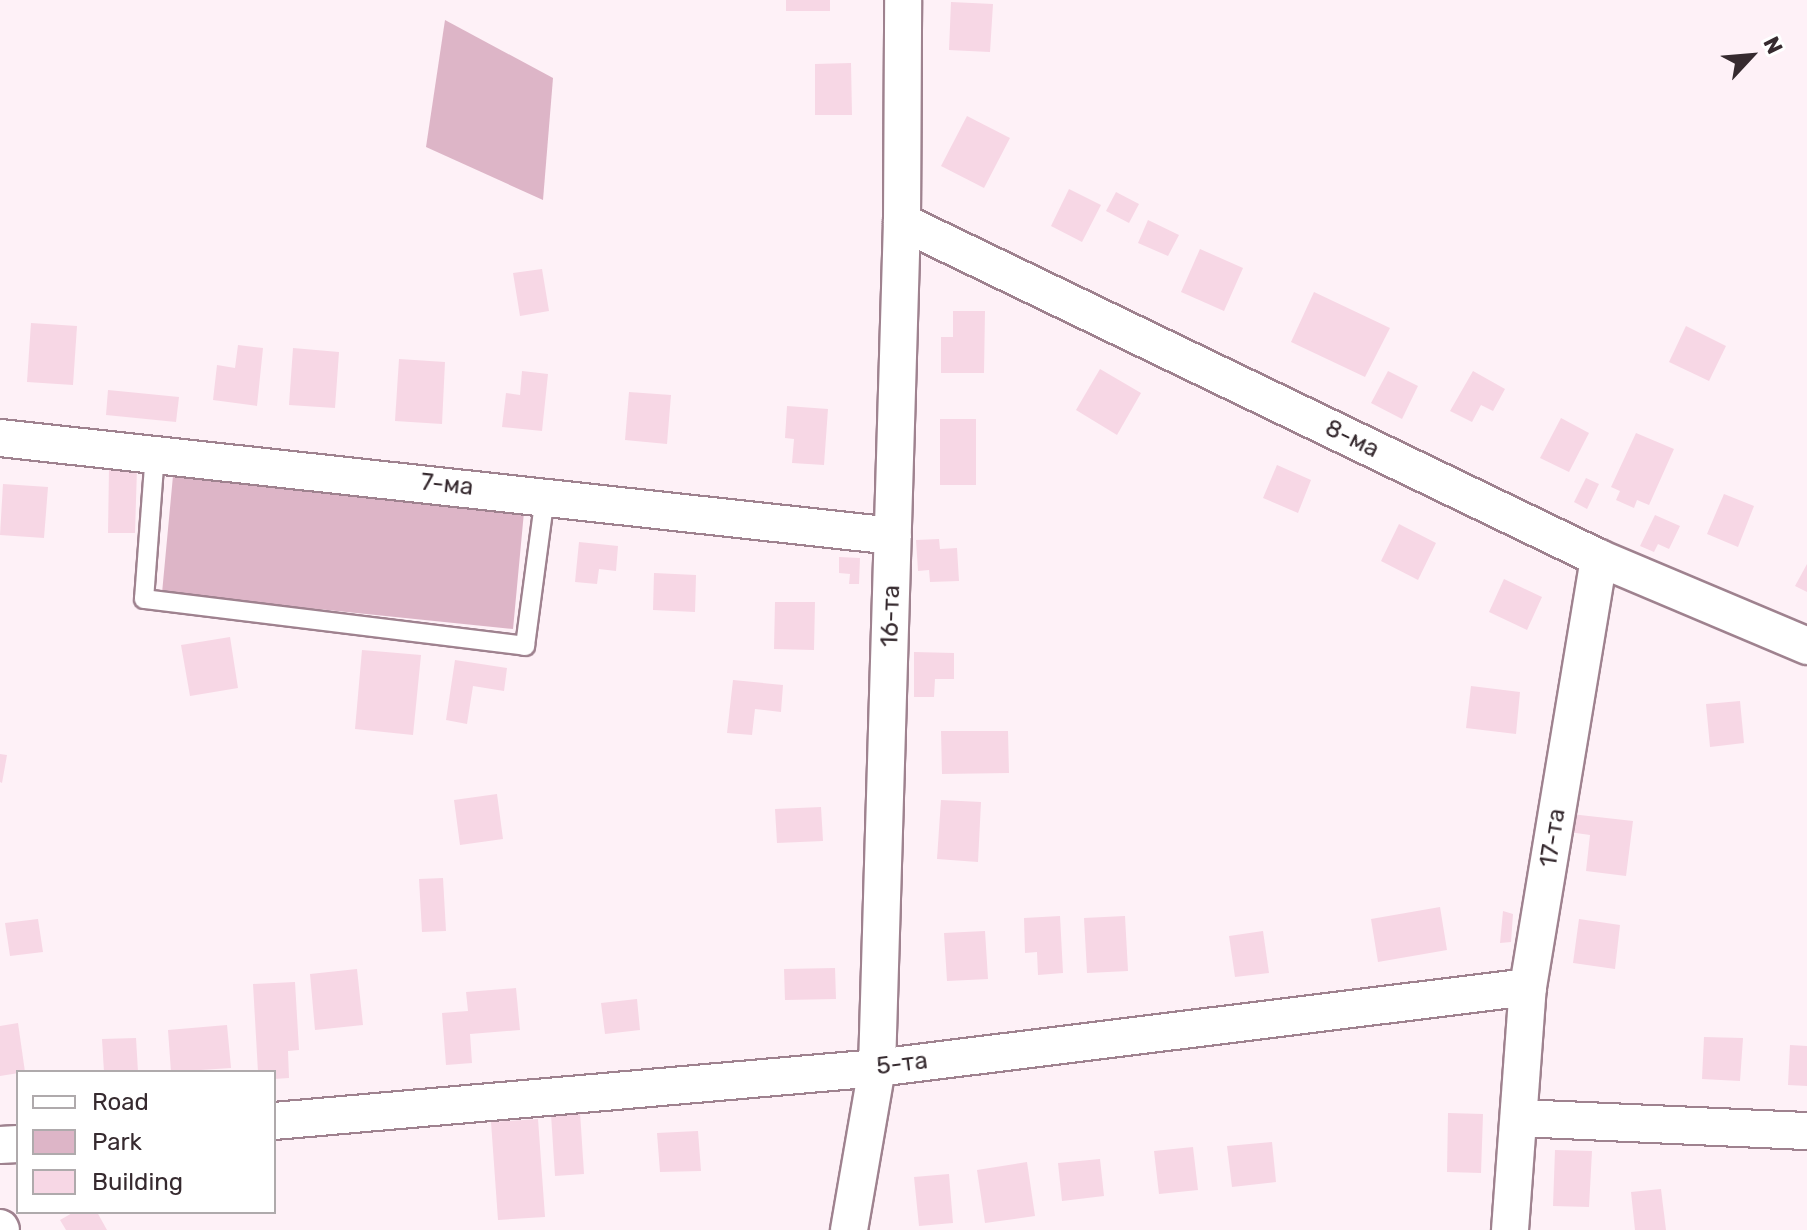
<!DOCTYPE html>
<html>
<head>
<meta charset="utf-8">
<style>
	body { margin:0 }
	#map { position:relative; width:1807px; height:1230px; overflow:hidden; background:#fef1f7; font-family:Rubik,sans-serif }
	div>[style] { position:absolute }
	.green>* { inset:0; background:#ddb5c7 }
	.building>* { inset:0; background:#f7d7e5 }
	.roads { filter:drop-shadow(2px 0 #9f828f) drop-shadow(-2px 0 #9f828f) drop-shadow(0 2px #9f828f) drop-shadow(0 -2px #9f828f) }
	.service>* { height:18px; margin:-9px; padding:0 9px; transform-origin:9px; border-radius:9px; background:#fff }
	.minor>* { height:36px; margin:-18px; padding:0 18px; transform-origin:18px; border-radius:18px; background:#fff }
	span { translate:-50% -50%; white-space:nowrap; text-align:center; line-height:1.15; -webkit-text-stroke:8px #fff; paint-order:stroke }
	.street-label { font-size:24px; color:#362a2f }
	.legend { position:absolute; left:16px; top:1070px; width:260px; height:144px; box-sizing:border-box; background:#fff; border:2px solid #afaaac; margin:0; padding:10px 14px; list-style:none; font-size:24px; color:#362a2f }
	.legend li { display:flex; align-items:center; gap:16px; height:40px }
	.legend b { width:40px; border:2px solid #afaaac }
	.north { position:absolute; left:1711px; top:16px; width:80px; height:80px; -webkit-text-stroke:6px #fff; paint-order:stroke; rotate:64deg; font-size:22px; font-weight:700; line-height:32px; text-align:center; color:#362a2f }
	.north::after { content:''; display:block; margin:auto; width:28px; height:36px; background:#362a2f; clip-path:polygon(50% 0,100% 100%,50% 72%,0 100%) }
</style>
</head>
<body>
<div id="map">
	<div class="green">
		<div style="clip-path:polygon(445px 20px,553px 78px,543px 200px,426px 147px)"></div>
		<div style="clip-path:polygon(174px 465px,525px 501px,513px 629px,162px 593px)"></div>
	</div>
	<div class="building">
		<div style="clip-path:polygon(786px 0,830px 0,830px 11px,786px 11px)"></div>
		<div style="clip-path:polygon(951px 2px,993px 4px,990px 52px,949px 50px)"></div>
		<div style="clip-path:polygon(851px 63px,852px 115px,815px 115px,815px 64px)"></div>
		<div style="clip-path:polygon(967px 116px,1010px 138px,984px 188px,941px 166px)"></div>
		<div style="clip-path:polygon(1069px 189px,1101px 205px,1082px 242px,1051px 226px)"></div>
		<div style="clip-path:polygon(1116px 192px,1139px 204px,1129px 223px,1106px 211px)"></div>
		<div style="clip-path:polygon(1148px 220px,1179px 235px,1168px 256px,1138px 243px)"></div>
		<div style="clip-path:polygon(1200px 249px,1243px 268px,1224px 311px,1181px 292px)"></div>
		<div style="clip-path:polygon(542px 269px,549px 311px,520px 316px,513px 273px)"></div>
		<div style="clip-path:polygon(1314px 292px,1390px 328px,1365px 377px,1291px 342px)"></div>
		<div style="clip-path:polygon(953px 311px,985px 311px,984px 373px,941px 373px,941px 337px,953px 337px)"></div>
		<div style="clip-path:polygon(31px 323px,77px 326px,73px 385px,27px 382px)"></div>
		<div style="clip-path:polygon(1686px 326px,1726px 346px,1709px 381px,1669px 362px)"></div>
		<div style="clip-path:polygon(238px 345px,263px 348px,257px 406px,213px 400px,217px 365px,235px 368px)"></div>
		<div style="clip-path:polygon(293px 348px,339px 352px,335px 408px,289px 405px)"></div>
		<div style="clip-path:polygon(399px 359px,445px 362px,442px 424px,395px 421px)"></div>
		<div style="clip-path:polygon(1100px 369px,1141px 393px,1117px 435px,1076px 410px)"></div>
		<div style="clip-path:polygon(522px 371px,548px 374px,542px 431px,502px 427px,506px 393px,520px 395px)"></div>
		<div style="clip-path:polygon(1388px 371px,1418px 386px,1402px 419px,1371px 403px)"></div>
		<div style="clip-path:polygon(1473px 371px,1505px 389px,1493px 411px,1481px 405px,1472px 422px,1450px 411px)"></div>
		<div style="clip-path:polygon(108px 390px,179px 397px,176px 422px,106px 415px)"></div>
		<div style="clip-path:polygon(629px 392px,671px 395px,667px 444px,625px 440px)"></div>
		<div style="clip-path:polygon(787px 406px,828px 409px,824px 465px,792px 463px,794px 439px,785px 438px)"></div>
		<div style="clip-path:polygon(1561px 418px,1589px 433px,1569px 472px,1540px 458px)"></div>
		<div style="clip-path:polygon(940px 419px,976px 419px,976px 485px,940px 485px)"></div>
		<div style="clip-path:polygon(1636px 433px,1674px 449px,1649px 505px,1637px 500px,1634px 508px,1616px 500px,1620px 491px,1611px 487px)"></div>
		<div style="clip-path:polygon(1277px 465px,1311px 480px,1298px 513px,1263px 498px)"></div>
		<div style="clip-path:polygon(109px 468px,137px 468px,135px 533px,108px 533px)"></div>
		<div style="clip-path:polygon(1586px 478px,1599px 484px,1587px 509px,1574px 502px)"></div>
		<div style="clip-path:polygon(3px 484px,48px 487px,44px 538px,0 535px)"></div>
		<div style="clip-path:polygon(1724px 494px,1754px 506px,1738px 547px,1707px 534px)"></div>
		<div style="clip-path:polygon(1655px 515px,1680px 526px,1669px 549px,1658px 544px,1654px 552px,1640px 546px)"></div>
		<div style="clip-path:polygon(1399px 524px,1436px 543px,1418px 580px,1381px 561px)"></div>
		<div style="clip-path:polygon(939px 539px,940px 549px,957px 548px,959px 581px,930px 582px,929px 570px,918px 571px,916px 540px)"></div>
		<div style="clip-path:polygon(579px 542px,618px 546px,616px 571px,599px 569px,597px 584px,575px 582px)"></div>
		<div style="clip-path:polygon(839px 557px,860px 558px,859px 584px,849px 584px,850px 574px,839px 573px)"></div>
		<div style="clip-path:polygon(1807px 564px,1807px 592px,1795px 586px)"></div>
		<div style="clip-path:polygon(654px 573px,696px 575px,695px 612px,653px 610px)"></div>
		<div style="clip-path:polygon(1504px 579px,1542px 597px,1527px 630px,1489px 612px)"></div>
		<div style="clip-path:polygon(775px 602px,815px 602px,814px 650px,774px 649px)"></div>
		<div style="clip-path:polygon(230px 637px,238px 688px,190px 696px,181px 645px)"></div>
		<div style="clip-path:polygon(362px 650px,421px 655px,413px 735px,355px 729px)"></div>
		<div style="clip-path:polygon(914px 652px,954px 653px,954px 679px,935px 679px,934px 697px,914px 697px)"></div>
		<div style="clip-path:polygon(455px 660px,507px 668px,504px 691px,473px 686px,467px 724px,446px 720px)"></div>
		<div style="clip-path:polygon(733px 680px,783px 685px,781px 712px,755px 709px,752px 735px,727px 733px)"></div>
		<div style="clip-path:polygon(1471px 686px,1520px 692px,1516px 734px,1466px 728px)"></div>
		<div style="clip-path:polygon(1740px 701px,1744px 743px,1710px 747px,1706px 704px)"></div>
		<div style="clip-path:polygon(941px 731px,1008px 731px,1009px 773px,942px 774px)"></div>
		<div style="clip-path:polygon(0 754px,7px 755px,2px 783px,0 782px)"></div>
		<div style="clip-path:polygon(497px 794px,503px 839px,460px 845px,454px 800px)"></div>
		<div style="clip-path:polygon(941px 800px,981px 802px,978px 862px,937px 859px)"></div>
		<div style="clip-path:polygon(821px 807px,823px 841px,777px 843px,775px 809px)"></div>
		<div style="clip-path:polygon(1571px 814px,1633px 821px,1626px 876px,1586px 871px,1590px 835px,1569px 832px)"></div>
		<div style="clip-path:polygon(443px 878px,446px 931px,422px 932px,419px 879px)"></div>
		<div style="clip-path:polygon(1440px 907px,1447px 950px,1378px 962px,1371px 919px)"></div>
		<div style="clip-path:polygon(1503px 911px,1513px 914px,1511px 942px,1500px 943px)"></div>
		<div style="clip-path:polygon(1060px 916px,1063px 973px,1038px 975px,1037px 952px,1025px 953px,1024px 918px)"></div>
		<div style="clip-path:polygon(1125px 916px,1128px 971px,1087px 973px,1084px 918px)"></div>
		<div style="clip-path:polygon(38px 919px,43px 952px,10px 956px,5px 923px)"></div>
		<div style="clip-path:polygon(1579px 919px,1620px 925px,1615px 969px,1573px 963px)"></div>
		<div style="clip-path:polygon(985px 931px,988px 979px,947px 981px,944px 933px)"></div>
		<div style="clip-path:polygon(1263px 931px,1269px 973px,1235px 977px,1229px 936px)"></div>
		<div style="clip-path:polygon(835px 968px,836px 999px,785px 1000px,784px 969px)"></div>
		<div style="clip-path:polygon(357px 969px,363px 1025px,315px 1030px,310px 974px)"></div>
		<div style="clip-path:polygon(295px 982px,299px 1050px,288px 1051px,289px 1078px,274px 1079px,274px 1072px,258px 1072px,253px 984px)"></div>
		<div style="clip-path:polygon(516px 988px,520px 1030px,470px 1034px,472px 1063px,446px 1065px,442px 1013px,468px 1011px,466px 992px)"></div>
		<div style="clip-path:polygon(637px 999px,640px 1030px,605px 1034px,601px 1003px)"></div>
		<div style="clip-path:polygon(18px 1023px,25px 1072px,0 1076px,0 1026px)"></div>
		<div style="clip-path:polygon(227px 1025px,231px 1068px,171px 1072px,168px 1030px)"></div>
		<div style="clip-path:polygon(1704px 1037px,1743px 1038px,1740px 1081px,1702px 1079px)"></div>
		<div style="clip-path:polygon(136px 1038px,138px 1072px,104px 1072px,102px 1039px)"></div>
		<div style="clip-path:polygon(1790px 1045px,1807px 1046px,1807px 1086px,1788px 1085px)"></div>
		<div style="clip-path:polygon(580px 1112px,584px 1174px,555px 1176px,551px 1114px)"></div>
		<div style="clip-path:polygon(1448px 1113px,1483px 1114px,1481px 1173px,1447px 1172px)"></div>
		<div style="clip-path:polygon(538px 1119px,545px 1217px,498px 1220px,491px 1122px)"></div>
		<div style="clip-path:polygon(698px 1131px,701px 1171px,660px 1172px,657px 1133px)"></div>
		<div style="clip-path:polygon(1272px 1142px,1276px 1182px,1232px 1187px,1227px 1146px)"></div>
		<div style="clip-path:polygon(1193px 1147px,1198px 1190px,1159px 1194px,1154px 1151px)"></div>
		<div style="clip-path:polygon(1555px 1150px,1592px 1151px,1589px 1207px,1553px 1206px)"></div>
		<div style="clip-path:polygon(1100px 1159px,1104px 1196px,1062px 1201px,1058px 1163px)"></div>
		<div style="clip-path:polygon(1027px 1162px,1035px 1216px,985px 1223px,977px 1170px)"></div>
		<div style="clip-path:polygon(949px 1174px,953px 1223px,919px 1226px,914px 1177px)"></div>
		<div style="clip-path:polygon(1661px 1189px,1666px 1230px,1635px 1230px,1631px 1192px)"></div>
		<div style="clip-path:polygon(74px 1212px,97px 1212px,107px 1230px,66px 1230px,60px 1220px)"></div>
	</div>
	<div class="roads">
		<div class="service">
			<div style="left:155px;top:453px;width:146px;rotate:94.3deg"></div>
			<div style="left:144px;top:599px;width:384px;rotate:7deg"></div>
			<div style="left:525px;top:646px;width:151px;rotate:-82.4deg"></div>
		</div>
		<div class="minor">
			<div style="left:902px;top:222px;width:774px;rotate:25.74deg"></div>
			<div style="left:1599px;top:558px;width:226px;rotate:22.9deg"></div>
			<div style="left:0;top:438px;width:898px;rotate:6.26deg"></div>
			<div style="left:1519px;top:1118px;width:288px;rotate:2.6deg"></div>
			<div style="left:274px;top:1121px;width:605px;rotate:-5.02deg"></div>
			<div style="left:877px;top:1068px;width:656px;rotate:-7.09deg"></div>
			<div style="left:0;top:1145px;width:18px;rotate:-3deg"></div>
			<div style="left:0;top:1228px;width:2px;rotate:63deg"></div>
			<div style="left:849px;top:1230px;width:164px;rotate:-80.2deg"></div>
			<div style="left:877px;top:1068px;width:846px;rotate:-88.31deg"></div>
			<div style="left:902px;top:222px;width:222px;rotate:-89.7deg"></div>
			<div style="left:1510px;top:1230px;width:244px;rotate:-85.8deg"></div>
			<div style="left:1528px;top:987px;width:435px;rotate:-80.6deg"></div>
		</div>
	</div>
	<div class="street-label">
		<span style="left:1352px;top:439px;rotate:26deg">8-ма</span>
		<span style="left:447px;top:485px;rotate:6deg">7-ма</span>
		<span style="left:891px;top:616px;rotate:-88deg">16-та</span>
		<span style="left:1553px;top:838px;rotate:-81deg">17-та</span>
		<span style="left:902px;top:1064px;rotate:-7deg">5-та</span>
	</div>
	<ul class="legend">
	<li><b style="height:10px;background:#fff"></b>Road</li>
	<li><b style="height:22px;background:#ddb5c7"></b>Park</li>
	<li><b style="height:22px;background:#f7d7e5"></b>Building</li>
	</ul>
	<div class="north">N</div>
</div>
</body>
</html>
